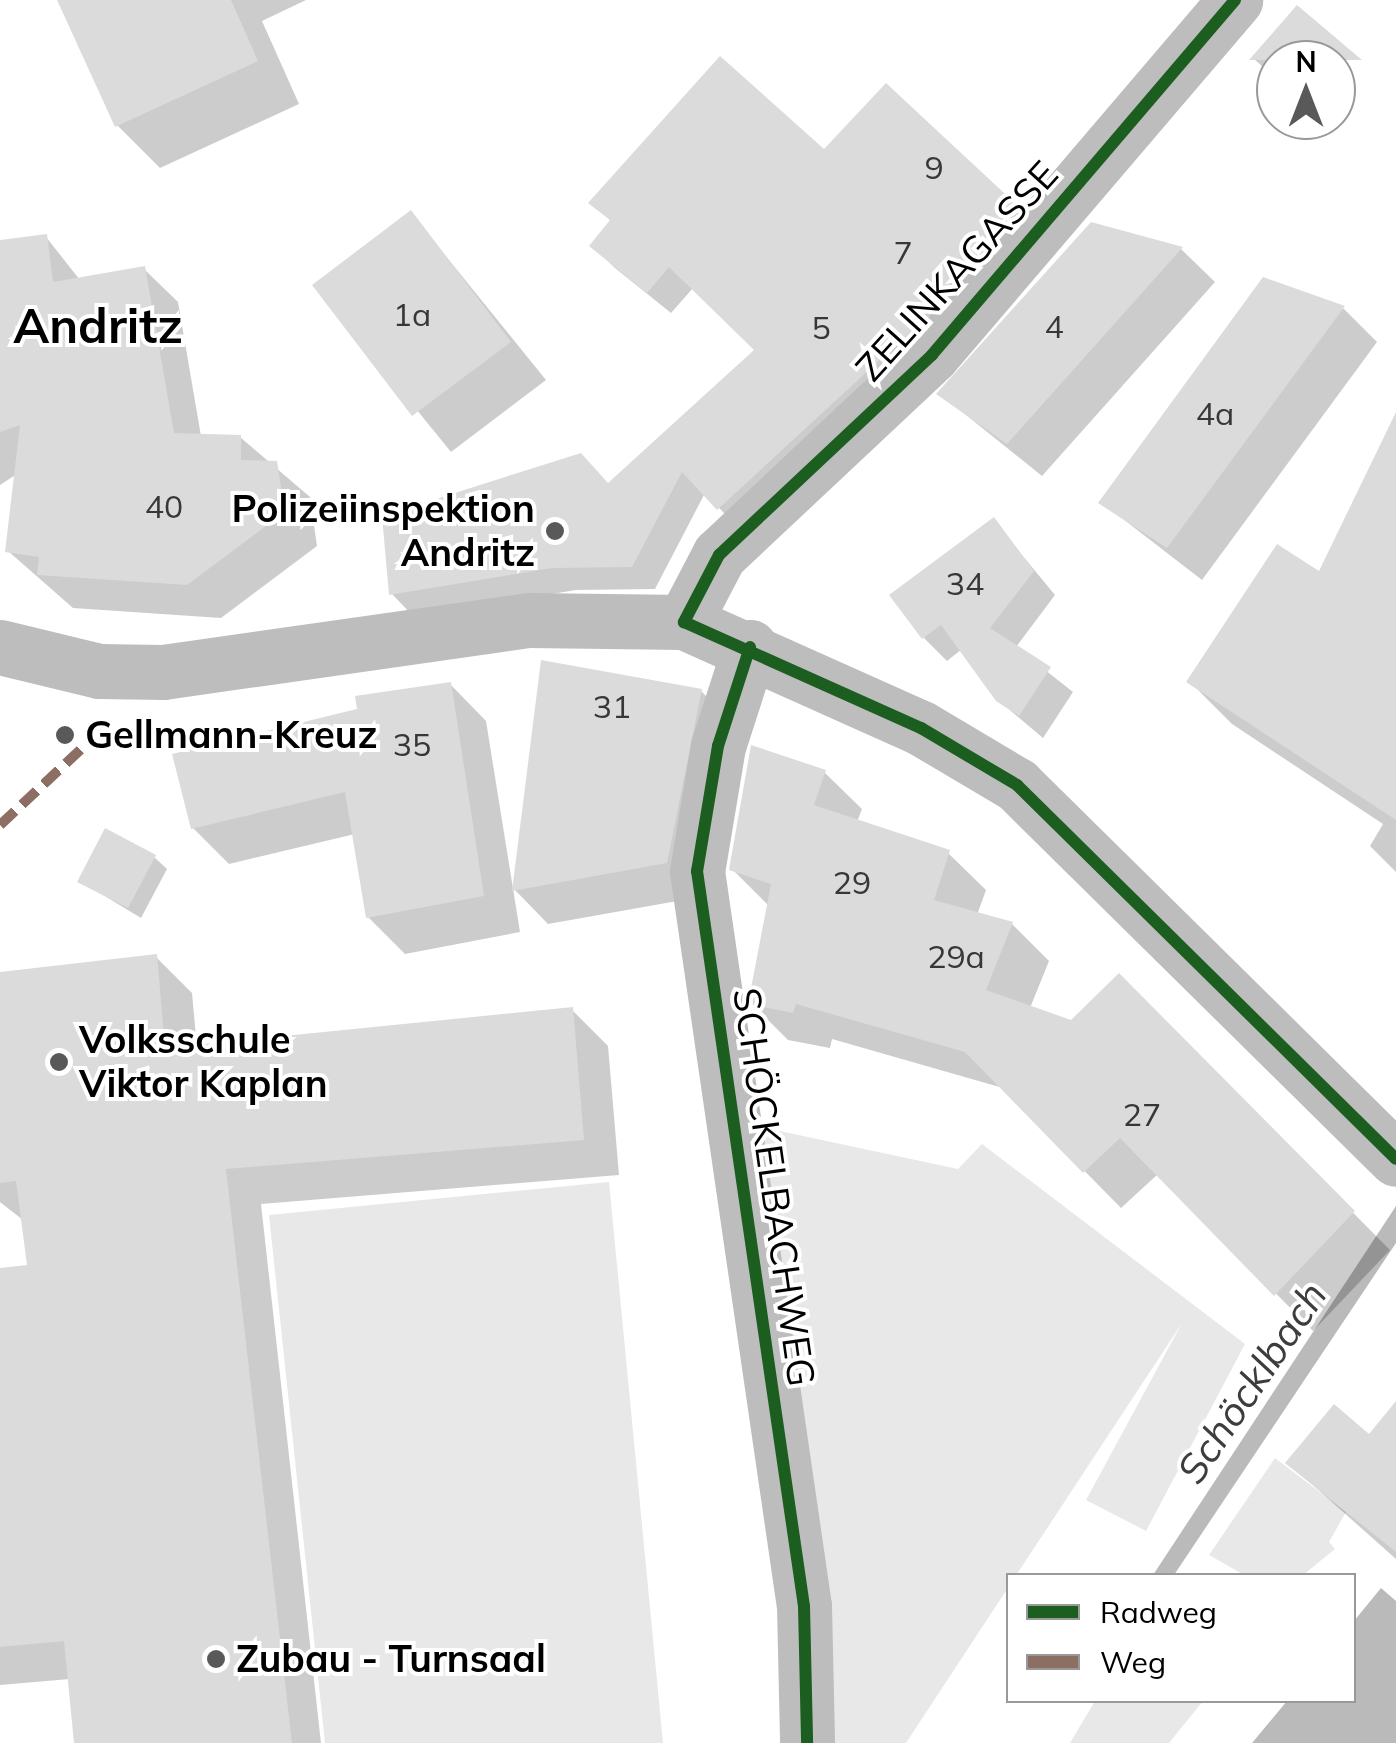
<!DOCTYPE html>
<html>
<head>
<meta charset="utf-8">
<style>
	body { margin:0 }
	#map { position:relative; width:1396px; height:1743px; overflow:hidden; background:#fff; font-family:Mulish,sans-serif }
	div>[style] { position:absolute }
	.green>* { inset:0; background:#e8e8e8 }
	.water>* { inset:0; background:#bababa }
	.shadow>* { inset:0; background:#0003 }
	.building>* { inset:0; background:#dbdbdb }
	.minor>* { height:55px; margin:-27.5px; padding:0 27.5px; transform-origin:27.5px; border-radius:27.5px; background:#bdbdbd }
	.quiet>* { height:10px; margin-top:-5px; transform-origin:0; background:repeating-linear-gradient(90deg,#8d6e63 0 20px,transparent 0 30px) }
	.cycleway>* { height:12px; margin:-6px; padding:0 6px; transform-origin:6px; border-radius:6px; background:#1b5e20 }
	.dots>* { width:28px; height:28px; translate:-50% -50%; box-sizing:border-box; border:5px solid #fff; border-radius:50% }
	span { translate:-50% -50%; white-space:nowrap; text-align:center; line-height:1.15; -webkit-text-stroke:8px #fff; paint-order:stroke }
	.number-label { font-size:32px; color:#373737 }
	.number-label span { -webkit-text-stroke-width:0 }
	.street-label { font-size:38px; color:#000 }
	.poi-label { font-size:38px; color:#000; font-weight:700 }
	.right { translate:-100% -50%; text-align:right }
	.left { translate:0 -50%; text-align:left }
	.water-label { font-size:40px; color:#3d3d3d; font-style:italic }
	.district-label { font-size:48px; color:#000; font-weight:700 }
	.legend { position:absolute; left:1006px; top:1573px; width:350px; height:130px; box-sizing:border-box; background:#fff; border:2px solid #999; margin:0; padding:12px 18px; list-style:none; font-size:30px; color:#000 }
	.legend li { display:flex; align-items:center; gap:20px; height:50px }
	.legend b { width:50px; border:2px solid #999 }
	.north { position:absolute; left:1256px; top:40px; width:100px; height:100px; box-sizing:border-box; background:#fff; border:2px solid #999; border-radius:50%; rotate:0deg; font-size:28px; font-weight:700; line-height:40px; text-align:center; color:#000 }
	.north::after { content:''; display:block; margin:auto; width:35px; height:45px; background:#595959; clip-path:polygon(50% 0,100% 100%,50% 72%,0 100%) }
</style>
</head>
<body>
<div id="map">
	<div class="green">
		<div style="clip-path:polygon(756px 1126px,958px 1169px,982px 1144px,1245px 1344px,1146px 1531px,1086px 1500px,1182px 1323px,906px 1743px,829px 1743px,816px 1511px)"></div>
		<div style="clip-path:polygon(609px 1182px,663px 1743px,325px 1743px,269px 1215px)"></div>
		<div style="clip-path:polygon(1275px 1458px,1346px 1512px,1329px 1542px,1335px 1549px,1303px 1575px,1244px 1575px,1209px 1555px)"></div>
		<div style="clip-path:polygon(1095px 1701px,1203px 1701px,1169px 1743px,1070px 1743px)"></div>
	</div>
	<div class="water">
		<div style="clip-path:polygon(1396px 1206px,1396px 1243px,1174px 1575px,1153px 1575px)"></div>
		<div style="clip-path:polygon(1381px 1588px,1396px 1601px,1396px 1743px,1252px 1743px,1287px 1701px,1354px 1700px,1354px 1621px)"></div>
	</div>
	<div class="shadow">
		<div style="clip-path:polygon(60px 0,306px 0,262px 21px,299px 104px,160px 168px,117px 125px)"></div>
		<div style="clip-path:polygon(1350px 55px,1336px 71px,1336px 60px,1276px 60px,1276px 79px,1254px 59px)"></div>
		<div style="clip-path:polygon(825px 152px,1016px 208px,1039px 231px,741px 531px,705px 493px,655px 589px,576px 590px,414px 617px,392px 594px,609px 486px,758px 351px,693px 288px,671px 313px,615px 268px,592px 246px,612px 222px,592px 203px)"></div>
		<div style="clip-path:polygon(411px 213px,546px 380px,451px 452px,316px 286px)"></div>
		<div style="clip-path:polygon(1092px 225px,1181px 249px,1215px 282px,1042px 476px,940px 394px)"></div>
		<div style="clip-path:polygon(46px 237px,80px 280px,144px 269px,178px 302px,201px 436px,240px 437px,310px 497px,317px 546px,221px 618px,73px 608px,8px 551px,17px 474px,0 485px,0 242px)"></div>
		<div style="clip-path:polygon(1264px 280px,1344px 309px,1377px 342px,1202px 580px,1101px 502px)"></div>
		<div style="clip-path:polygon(1396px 418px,1396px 872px,1370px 846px,1383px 824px,1232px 724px,1189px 681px,1320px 575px)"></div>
		<div style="clip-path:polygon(994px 521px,1055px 595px,1016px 647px,1073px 692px,1043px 738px,998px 700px,962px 649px,947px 661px,924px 638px)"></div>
		<div style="clip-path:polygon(450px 684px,486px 721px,520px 932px,405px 954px,368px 917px,355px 834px,229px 864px,193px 828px,360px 711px)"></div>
		<div style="clip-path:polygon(701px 691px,735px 725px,700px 897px,548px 924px,515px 890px)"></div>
		<div style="clip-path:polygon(824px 772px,862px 809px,857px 822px,948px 853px,986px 890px,977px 915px,1012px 924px,1049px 961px,1030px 1008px,1071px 1023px,1119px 977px,1390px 1250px,1313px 1331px,1158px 1174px,1121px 1208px,1003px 1088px,832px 1039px,830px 1048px,788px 1040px,751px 1003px,769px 906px,732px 869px)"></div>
		<div style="clip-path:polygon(154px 857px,167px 869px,141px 918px,80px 881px)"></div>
		<div style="clip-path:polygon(156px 957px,192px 993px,197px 1048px,572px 1010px,608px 1046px,619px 1175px,261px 1204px,321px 1743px,76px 1743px,70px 1679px,0 1685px,0 1270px,29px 1267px,23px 1220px,0 1202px,0 975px)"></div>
		<div style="clip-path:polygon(1396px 1405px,1396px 1559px,1288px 1463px,1369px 1437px)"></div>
	</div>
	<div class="building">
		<div style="clip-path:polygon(57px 0,231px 0,258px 61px,115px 127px)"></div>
		<div style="clip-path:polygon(1297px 5px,1362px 60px,1249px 60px)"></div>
		<div style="clip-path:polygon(720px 56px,824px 149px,886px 83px,1018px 206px,909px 333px,717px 510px,682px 472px,632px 567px,552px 568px,389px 595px,382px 516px,581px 453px,608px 483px,754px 350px,669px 267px,647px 293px,589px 246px,610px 220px,588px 203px)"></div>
		<div style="clip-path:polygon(411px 210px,511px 342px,412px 416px,312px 285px)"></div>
		<div style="clip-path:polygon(1091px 222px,1183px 247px,1007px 444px,936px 394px)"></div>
		<div style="clip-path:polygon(47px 234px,53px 282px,145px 266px,174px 433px,241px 435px,241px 460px,277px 461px,285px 512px,187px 585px,37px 575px,39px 557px,5px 552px,20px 425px,0 432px,0 240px)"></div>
		<div style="clip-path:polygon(1263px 277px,1345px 306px,1167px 548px,1098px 503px)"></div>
		<div style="clip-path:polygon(1396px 412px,1396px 820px,1186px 682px,1277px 544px,1319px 571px)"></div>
		<div style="clip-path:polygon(994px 517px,1034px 571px,990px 628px,1051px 667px,1019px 716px,996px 701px,941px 625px,922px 639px,889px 595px)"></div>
		<div style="clip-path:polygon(541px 660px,702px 689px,667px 863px,512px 891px)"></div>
		<div style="clip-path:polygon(451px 682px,484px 896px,366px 918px,345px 792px,191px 829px,172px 754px,357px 709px,355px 696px)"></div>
		<div style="clip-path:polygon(751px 745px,826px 770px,814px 805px,950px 850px,934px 900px,1013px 922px,986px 990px,1071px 1020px,1119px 973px,1355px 1211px,1274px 1296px,1120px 1138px,1083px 1173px,965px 1052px,796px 1004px,793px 1013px,748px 1004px,771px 884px,729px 870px)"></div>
		<div style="clip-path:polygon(105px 828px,156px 855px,128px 908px,77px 882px)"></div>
		<div style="clip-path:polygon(157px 954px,165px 1048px,573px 1007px,584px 1140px,226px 1169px,292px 1743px,74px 1743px,64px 1641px,0 1647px,0 1268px,27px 1265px,16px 1181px,0 1183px,0 972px)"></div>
		<div style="clip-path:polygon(1396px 1401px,1396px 1552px,1285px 1463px,1334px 1404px,1369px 1434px)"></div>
	</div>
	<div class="minor">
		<div style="left:684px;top:622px;width:76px;rotate:-62.4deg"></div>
		<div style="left:719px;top:555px;width:292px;rotate:-43.2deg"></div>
		<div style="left:932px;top:355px;width:467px;rotate:-49.5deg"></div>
		<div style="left:0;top:647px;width:102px;rotate:13.6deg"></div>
		<div style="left:99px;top:671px;width:64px;rotate:0.9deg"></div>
		<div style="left:163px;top:672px;width:370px;rotate:-8.1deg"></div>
		<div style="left:529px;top:620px;width:155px;rotate:0.7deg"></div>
		<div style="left:684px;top:622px;width:260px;rotate:24.1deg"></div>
		<div style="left:921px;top:728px;width:112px;rotate:30.7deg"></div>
		<div style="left:1017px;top:785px;width:532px;rotate:44.62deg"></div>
		<div style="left:750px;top:647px;width:104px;rotate:107.9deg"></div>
		<div style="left:718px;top:746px;width:127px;rotate:99.5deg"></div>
		<div style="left:697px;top:871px;width:743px;rotate:81.72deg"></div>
		<div style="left:804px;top:1606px;width:137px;rotate:88.7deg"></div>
	</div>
	<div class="quiet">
		<div style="left:0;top:825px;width:146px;rotate:-43.1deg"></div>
	</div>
	<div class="cycleway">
		<div style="left:1235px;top:0;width:467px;rotate:130.5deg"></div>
		<div style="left:932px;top:355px;width:292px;rotate:136.8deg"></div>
		<div style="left:719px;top:555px;width:76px;rotate:117.6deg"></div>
		<div style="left:684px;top:622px;width:260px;rotate:24.1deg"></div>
		<div style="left:921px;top:728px;width:112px;rotate:30.7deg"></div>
		<div style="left:1017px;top:785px;width:532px;rotate:44.62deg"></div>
		<div style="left:750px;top:647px;width:104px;rotate:107.9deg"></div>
		<div style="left:718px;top:746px;width:127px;rotate:99.5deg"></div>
		<div style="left:697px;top:871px;width:743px;rotate:81.72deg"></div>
		<div style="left:804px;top:1606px;width:137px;rotate:88.7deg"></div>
	</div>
	<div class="dots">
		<div style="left:555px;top:531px;background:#595959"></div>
		<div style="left:65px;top:735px;background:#595959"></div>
		<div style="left:59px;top:1062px;background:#595959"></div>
		<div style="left:216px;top:1659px;background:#595959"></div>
	</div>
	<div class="number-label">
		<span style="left:934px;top:167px">9</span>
		<span style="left:903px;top:252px">7</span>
		<span style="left:412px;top:314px">1a</span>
		<span style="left:1054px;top:326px">4</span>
		<span style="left:821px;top:327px">5</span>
		<span style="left:1215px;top:413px">4a</span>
		<span style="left:164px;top:506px">40</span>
		<span style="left:965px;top:583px">34</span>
		<span style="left:612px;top:706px">31</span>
		<span style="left:412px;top:744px">35</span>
		<span style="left:852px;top:882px">29</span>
		<span style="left:956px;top:956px">29a</span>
		<span style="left:1142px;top:1114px">27</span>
	</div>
	<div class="street-label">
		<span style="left:957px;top:271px;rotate:-48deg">ZELINKAGASSE</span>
		<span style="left:774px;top:1187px;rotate:82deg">SCHÖCKELBACHWEG</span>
	</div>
	<div class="poi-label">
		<span class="right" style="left:535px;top:531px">Polizeiinspektion<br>Andritz</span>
		<span class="left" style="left:85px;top:735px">Gellmann-Kreuz</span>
		<span class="left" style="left:79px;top:1062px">Volksschule<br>Viktor Kaplan</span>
		<span class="left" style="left:236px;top:1659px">Zubau - Turnsaal</span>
	</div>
	<div class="water-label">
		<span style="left:1251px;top:1382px;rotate:-56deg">Schöcklbach</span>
	</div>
	<div class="district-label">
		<span style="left:98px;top:326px">Andritz</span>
	</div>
	<ul class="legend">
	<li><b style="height:12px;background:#1b5e20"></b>Radweg</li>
	<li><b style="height:12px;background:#8d6e63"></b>Weg</li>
	</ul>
	<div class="north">N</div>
</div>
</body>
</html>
